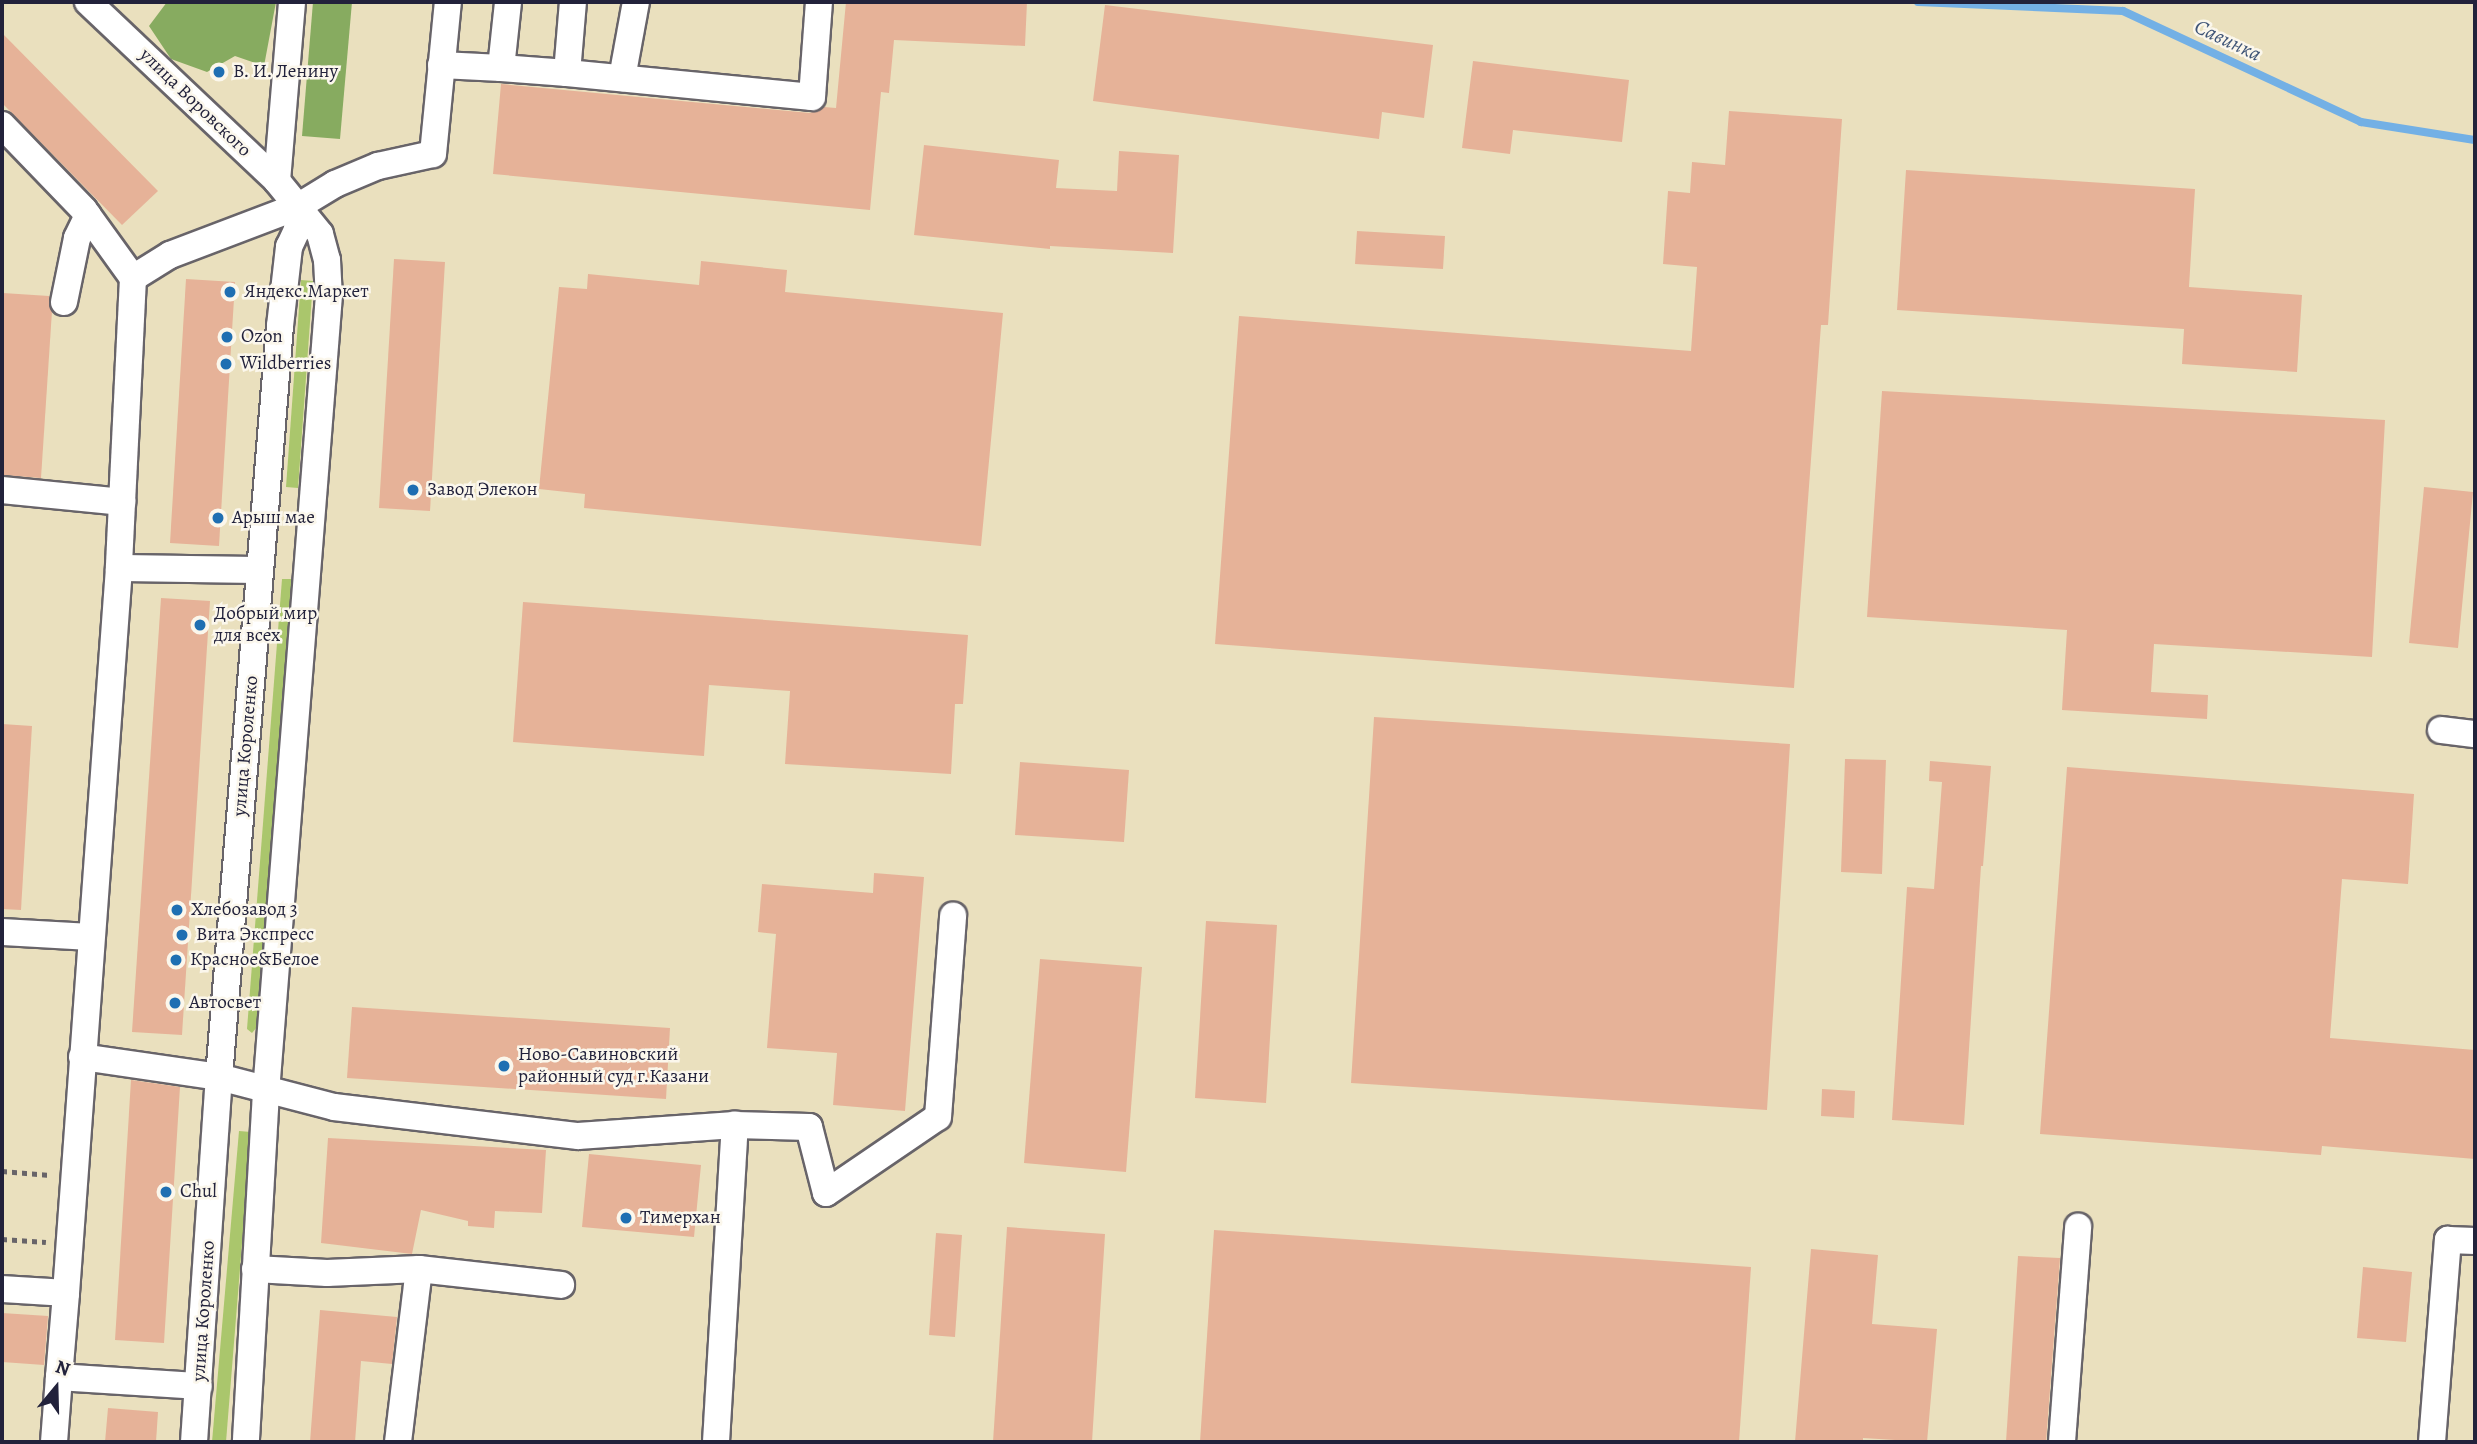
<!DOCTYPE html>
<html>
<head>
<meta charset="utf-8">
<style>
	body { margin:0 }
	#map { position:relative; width:2477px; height:1444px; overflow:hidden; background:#eae0be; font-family:Alegreya,serif }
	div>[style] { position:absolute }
	.green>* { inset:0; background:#aac66c }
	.forest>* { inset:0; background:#87ab60 }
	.stream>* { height:8px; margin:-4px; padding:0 4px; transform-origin:4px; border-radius:4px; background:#73b0e5 }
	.building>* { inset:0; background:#e6b298 }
	.path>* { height:4.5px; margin-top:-2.25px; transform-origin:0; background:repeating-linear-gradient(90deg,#686469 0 5px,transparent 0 10px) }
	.roads { filter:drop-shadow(2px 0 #686469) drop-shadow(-2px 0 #686469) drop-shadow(0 2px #686469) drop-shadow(0 -2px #686469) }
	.minor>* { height:26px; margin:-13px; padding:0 13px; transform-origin:13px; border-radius:13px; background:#fff }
	.dots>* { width:19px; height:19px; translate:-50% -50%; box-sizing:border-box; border:4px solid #fbf7ec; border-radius:50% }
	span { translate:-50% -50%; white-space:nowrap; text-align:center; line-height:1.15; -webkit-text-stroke:5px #fbf7ec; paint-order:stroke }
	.poi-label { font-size:19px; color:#22223b }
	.left { translate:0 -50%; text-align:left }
	.street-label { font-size:19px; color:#22223b }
	.water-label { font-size:21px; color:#3e5476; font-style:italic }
	.frame { position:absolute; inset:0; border:4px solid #22223b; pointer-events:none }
	.north { position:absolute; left:21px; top:1353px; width:70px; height:70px; -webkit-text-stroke:5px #fbf7ec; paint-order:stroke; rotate:19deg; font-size:19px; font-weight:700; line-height:28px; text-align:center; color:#22223b }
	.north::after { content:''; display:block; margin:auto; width:24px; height:32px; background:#22223b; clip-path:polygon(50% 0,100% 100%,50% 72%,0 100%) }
</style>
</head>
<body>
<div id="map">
	<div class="green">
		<div style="clip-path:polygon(301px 280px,313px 281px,298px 488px,286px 487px)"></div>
		<div style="clip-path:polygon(282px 579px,292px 579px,257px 1027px,252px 1033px,247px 1029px)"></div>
		<div style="clip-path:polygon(239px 1131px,251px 1132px,226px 1442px,212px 1442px)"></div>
	</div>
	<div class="forest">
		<div style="clip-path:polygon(167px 2px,276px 2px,264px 66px,235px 56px,207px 72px,171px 59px,149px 26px)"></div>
		<div style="clip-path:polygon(313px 2px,352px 2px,340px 139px,302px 136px)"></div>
	</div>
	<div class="stream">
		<div style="left:1918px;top:2px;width:205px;rotate:2.5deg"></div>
		<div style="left:2123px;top:11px;width:263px;rotate:25deg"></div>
		<div style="left:2361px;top:122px;width:115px;rotate:9deg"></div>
	</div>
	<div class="building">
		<div style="clip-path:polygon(846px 2px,1027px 2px,1025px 46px,894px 40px,889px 93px,881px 92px,870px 210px,493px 174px,501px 84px,810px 113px,824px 107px,836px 108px)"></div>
		<div style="clip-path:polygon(1105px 5px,1433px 45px,1424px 118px,1382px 112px,1379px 139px,1093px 101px)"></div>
		<div style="clip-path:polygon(2px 33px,158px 191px,122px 225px,2px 103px)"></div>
		<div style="clip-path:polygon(1473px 61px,1629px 80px,1622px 142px,1513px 130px,1510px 154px,1462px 148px)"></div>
		<div style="clip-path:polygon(1729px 111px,1842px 119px,1828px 325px,1821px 325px,1794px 688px,1215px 644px,1239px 316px,1691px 351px,1697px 267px,1663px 264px,1668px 191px,1690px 193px,1692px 162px,1725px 165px)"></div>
		<div style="clip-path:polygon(924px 145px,1059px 160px,1056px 188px,1117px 191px,1119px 151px,1179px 155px,1173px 253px,1050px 246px,1050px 249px,914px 235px)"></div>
		<div style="clip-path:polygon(1906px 170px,2195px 189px,2189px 287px,2302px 295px,2297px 372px,2182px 364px,2184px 329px,1897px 310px)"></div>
		<div style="clip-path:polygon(1357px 231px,1445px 236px,1443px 269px,1355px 264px)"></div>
		<div style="clip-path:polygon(394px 259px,445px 262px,430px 511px,379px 508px)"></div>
		<div style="clip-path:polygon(701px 261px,787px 270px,785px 292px,1003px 313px,981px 546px,584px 508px,585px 494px,539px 489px,559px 287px,587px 289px,588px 274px,699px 285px)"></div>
		<div style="clip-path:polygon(186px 279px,235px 282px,219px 546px,170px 543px)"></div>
		<div style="clip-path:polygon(3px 293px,49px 296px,52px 311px,41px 478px,2px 475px)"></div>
		<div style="clip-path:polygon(1882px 391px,2385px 420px,2372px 657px,2154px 644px,2151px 692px,2208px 695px,2207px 719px,2062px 710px,2067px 630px,1867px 617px)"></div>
		<div style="clip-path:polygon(2424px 487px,2473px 492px,2458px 648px,2409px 643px)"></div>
		<div style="clip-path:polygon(161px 598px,210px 601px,182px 1035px,132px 1032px)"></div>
		<div style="clip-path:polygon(523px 602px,968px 635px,963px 704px,955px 704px,951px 774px,785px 764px,790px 691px,709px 685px,704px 756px,513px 742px)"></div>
		<div style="clip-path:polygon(1374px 717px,1790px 744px,1767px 1110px,1351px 1083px)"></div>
		<div style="clip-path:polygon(2px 724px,32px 726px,21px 910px,2px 909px)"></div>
		<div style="clip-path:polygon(1845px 759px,1886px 760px,1882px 874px,1841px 872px)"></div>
		<div style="clip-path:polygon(1930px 761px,1991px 766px,1983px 866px,1981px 866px,1964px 1125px,1892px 1120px,1907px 887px,1934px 889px,1942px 782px,1929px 781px)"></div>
		<div style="clip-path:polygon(1020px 762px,1129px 770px,1124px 842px,1015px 835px)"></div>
		<div style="clip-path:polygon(2067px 767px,2414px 794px,2408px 884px,2342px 879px,2330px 1038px,2475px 1050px,2475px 1159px,2322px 1146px,2321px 1155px,2040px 1134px)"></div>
		<div style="clip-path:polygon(874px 873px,924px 877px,905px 1111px,833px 1105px,837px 1053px,767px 1048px,776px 934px,758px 932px,762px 884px,873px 893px)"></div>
		<div style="clip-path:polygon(1206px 921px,1277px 925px,1266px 1103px,1195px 1098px)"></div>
		<div style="clip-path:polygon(1040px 959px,1142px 967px,1126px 1172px,1024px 1163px)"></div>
		<div style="clip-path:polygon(352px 1007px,670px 1028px,666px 1099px,347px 1078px)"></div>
		<div style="clip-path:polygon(131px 1080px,180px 1087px,164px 1343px,115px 1340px)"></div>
		<div style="clip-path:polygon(1822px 1089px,1855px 1091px,1854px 1118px,1821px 1116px)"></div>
		<div style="clip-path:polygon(328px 1138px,546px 1150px,542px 1213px,495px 1211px,494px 1228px,468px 1226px,468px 1221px,421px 1210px,412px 1254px,321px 1243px)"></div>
		<div style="clip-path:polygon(589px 1154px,701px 1165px,694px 1237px,582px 1227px)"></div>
		<div style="clip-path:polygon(1007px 1227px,1105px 1234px,1092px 1442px,993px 1442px)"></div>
		<div style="clip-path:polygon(1214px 1230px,1751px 1267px,1739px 1442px,1200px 1442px)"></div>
		<div style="clip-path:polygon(936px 1233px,962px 1235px,955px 1337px,929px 1335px)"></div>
		<div style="clip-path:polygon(1811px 1249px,1878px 1255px,1872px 1324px,1937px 1329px,1927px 1442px,1863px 1438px,1863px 1442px,1795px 1442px)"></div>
		<div style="clip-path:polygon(2018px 1256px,2060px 1258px,2046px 1442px,2006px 1442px)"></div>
		<div style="clip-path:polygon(2363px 1267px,2412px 1272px,2406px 1342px,2357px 1338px)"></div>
		<div style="clip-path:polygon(320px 1310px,397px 1317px,392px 1364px,361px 1361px,355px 1442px,310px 1442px)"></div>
		<div style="clip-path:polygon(2px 1313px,48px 1316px,44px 1365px,2px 1362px)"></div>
		<div style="clip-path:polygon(108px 1408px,158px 1412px,156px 1442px,105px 1442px)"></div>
	</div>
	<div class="path">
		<div style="left:2px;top:1171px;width:48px;rotate:4.8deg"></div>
		<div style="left:2px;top:1239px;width:44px;rotate:3.9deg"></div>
	</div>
	<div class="roads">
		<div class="minor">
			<div style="left:88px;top:2px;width:260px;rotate:43.4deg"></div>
			<div style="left:277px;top:181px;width:68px;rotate:50.9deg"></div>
			<div style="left:320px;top:234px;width:27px;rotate:75deg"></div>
			<div style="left:327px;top:260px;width:35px;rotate:87deg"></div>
			<div style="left:329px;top:295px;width:799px;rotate:94.52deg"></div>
			<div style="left:266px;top:1092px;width:351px;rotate:93.3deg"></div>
			<div style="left:441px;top:65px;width:60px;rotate:2.9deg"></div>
			<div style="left:501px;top:68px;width:66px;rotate:-83.9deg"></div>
			<div style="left:501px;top:68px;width:66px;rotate:4.3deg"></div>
			<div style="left:567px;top:73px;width:71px;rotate:-85.2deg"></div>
			<div style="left:567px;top:73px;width:246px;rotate:5.6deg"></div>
			<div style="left:812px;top:97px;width:95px;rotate:-85.8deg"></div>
			<div style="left:622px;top:78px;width:77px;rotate:-79.6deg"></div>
			<div style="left:2px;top:125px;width:118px;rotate:46deg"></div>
			<div style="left:84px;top:210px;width:84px;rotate:54.2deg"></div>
			<div style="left:133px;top:278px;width:290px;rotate:92.8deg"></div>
			<div style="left:119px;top:568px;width:141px;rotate:0.8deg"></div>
			<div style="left:277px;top:181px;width:180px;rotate:-85.2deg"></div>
			<div style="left:133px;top:278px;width:44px;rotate:-31.9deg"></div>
			<div style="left:170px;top:255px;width:138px;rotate:-20.8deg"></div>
			<div style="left:299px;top:206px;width:42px;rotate:-31.4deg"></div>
			<div style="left:335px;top:184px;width:47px;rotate:-22.7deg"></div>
			<div style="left:378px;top:166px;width:56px;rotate:-12.3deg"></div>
			<div style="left:433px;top:154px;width:153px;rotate:-84.4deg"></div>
			<div style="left:64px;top:302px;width:65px;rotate:-78.5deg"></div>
			<div style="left:77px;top:238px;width:25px;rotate:-64deg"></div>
			<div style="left:2px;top:490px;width:121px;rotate:5.7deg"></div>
			<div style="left:2441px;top:730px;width:34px;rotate:7deg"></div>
			<div style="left:2px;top:932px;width:89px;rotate:3.2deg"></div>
			<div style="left:82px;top:1057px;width:138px;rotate:8.3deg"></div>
			<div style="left:219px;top:1077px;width:119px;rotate:14.6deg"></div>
			<div style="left:334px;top:1107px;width:246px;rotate:6.8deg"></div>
			<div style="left:578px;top:1136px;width:157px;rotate:-4deg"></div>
			<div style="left:735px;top:1125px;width:74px;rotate:1.5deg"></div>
			<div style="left:809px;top:1127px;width:68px;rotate:75.6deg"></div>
			<div style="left:826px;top:1193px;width:135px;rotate:-34.2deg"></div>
			<div style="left:938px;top:1117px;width:202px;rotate:-85.7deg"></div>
			<div style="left:255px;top:1269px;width:72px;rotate:3.2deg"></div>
			<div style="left:327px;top:1273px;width:92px;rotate:-2.5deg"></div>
			<div style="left:419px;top:1269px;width:143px;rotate:6.4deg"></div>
			<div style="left:2px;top:1289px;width:64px;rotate:3.6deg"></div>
			<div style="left:66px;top:1293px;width:727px;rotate:-85.82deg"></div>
			<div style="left:59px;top:1377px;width:84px;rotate:-85.2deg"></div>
			<div style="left:54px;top:1442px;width:65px;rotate:-85.6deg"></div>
			<div style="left:59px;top:1377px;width:140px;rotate:3.7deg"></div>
			<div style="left:194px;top:1442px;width:366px;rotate:-86.1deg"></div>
			<div style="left:219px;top:1077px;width:753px;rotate:-85.36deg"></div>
			<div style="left:280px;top:326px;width:80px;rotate:-83.5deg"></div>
			<div style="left:289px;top:247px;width:19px;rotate:-65deg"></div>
			<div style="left:297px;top:230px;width:24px;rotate:-85deg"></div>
			<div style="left:398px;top:1442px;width:174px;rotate:-83.1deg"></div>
			<div style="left:716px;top:1442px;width:318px;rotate:-86.6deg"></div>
			<div style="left:2062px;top:1442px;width:216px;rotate:-85.7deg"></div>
			<div style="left:2432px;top:1442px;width:203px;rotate:-85.5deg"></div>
			<div style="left:2448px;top:1240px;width:27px;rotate:2deg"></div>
		</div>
	</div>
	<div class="dots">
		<div style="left:219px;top:72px;background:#1f6fb2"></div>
		<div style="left:230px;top:292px;background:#1f6fb2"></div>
		<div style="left:227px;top:337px;background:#1f6fb2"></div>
		<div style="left:226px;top:364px;background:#1f6fb2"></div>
		<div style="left:413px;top:490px;background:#1f6fb2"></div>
		<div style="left:218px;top:518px;background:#1f6fb2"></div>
		<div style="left:200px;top:625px;background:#1f6fb2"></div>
		<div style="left:177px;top:910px;background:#1f6fb2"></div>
		<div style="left:182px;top:935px;background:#1f6fb2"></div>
		<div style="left:176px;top:960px;background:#1f6fb2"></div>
		<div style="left:175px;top:1003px;background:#1f6fb2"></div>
		<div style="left:504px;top:1066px;background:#1f6fb2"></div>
		<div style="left:166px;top:1192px;background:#1f6fb2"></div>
		<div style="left:626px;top:1218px;background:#1f6fb2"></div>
	</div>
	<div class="poi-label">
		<span class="left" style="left:233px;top:72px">В. И. Ленину</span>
		<span class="left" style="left:244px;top:292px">Яндекс.Маркет</span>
		<span class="left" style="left:241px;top:337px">Ozon</span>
		<span class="left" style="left:240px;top:364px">Wildberries</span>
		<span class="left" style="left:427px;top:490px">Завод Элекон</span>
		<span class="left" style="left:232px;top:518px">Арыш мае</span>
		<span class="left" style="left:214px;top:625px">Добрый мир<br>для всех</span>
		<span class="left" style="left:191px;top:910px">Хлебозавод 3</span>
		<span class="left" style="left:196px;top:935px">Вита Экспресс</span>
		<span class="left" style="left:190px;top:960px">Красное&amp;Белое</span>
		<span class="left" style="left:189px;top:1003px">Автосвет</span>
		<span class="left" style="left:518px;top:1066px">Ново-Савиновский<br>районный суд г.Казани</span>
		<span class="left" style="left:180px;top:1192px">Chul</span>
		<span class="left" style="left:640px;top:1218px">Тимерхан</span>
	</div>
	<div class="street-label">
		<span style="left:195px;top:103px;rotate:44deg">улица Воровского</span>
		<span style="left:246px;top:746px;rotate:-85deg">улица Короленко</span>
		<span style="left:204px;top:1311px;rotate:-86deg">улица Короленко</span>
	</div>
	<div class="water-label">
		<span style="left:2228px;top:40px;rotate:25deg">Савинка</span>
	</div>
	<div class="frame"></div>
	<div class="north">N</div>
</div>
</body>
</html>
